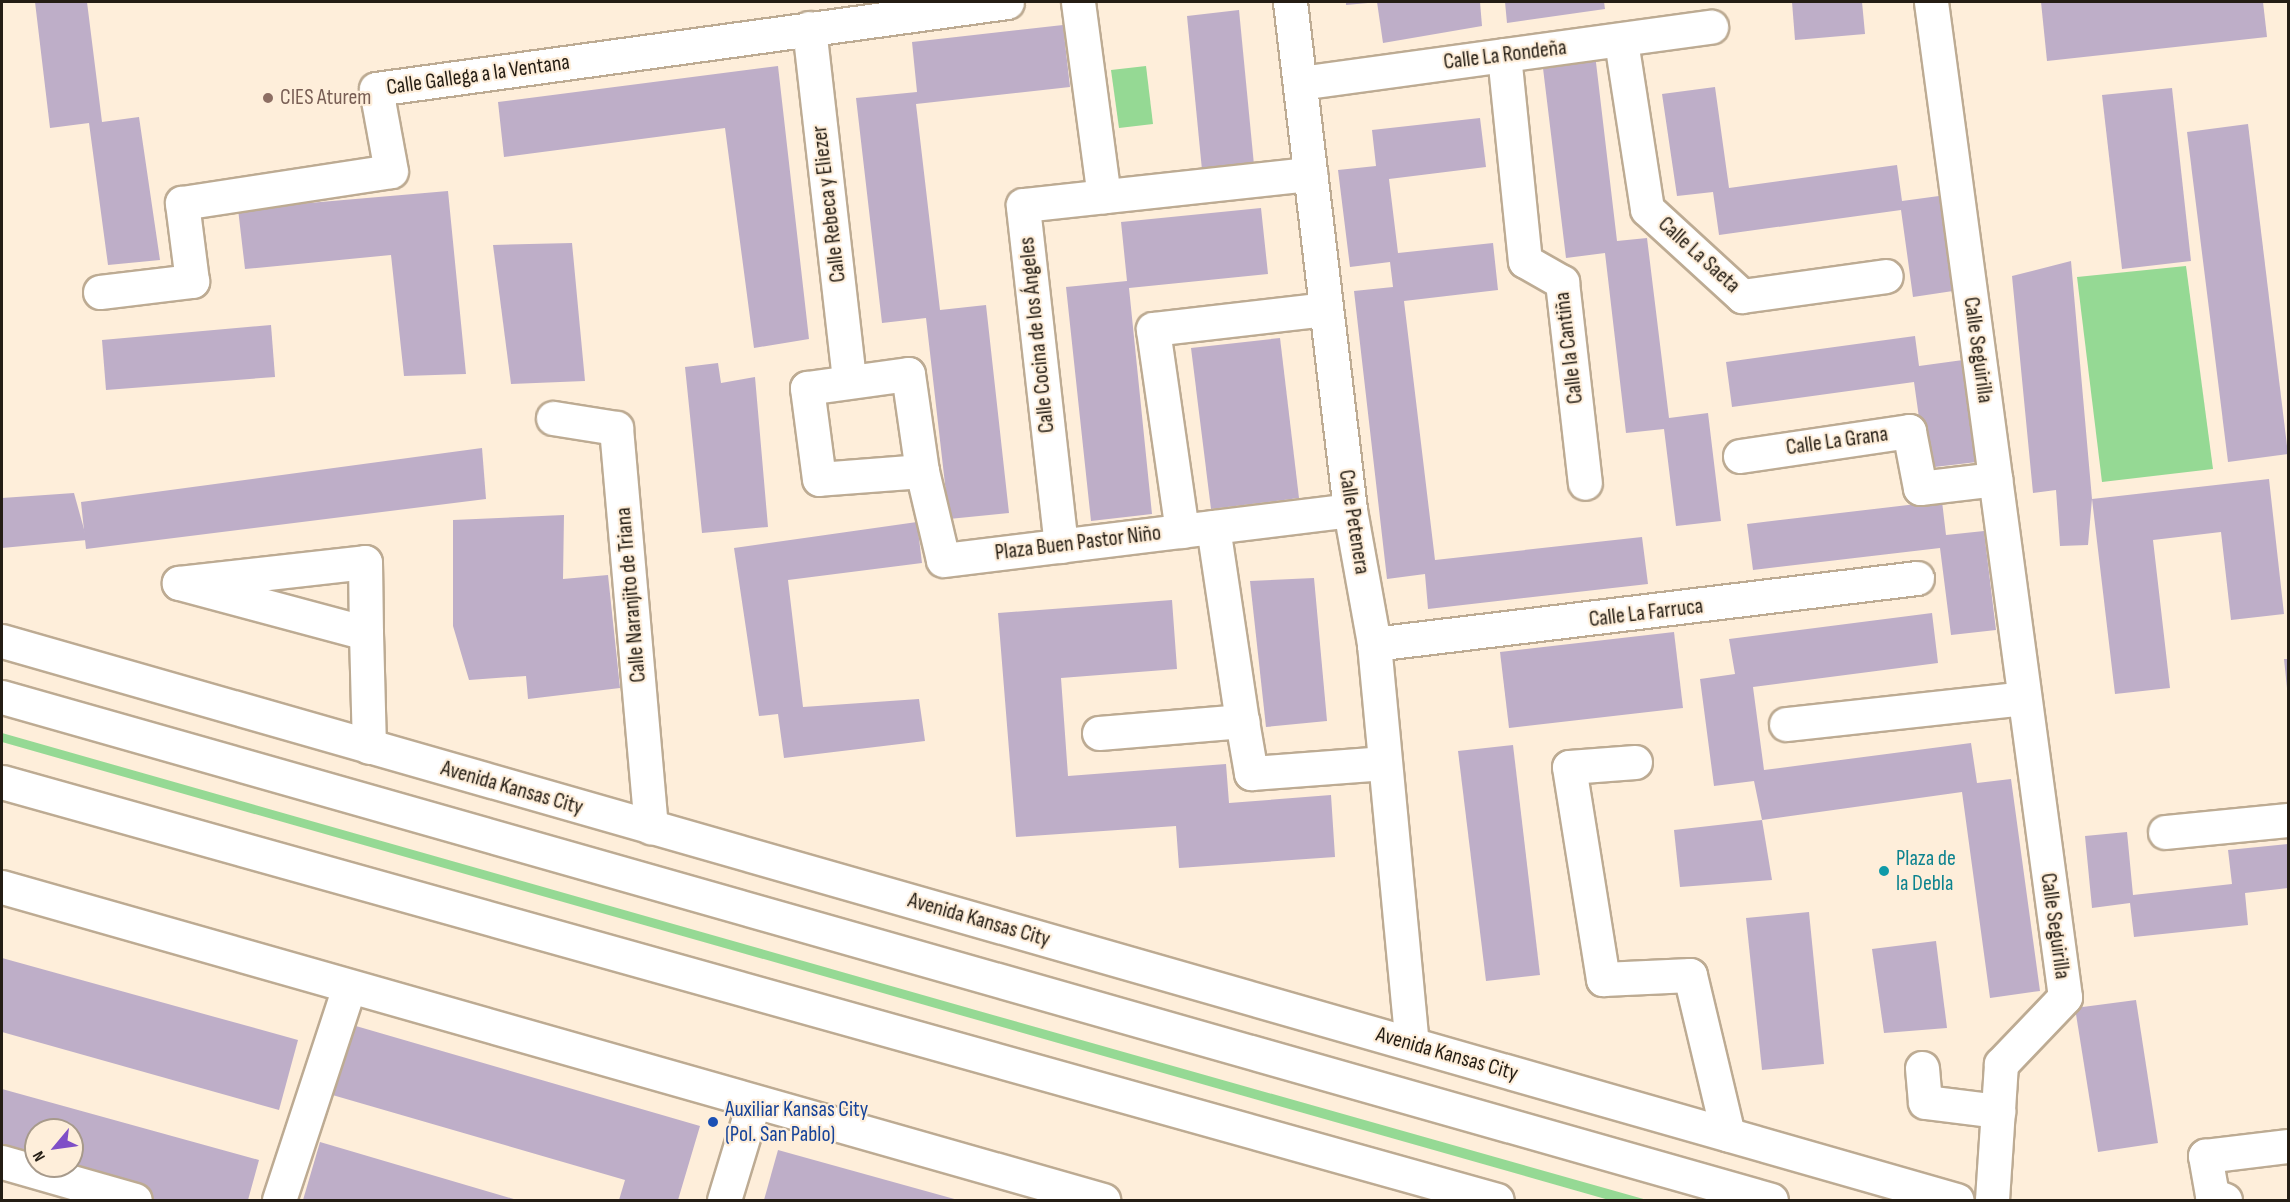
<!DOCTYPE html>
<html>
<head>
<meta charset="utf-8">
<style>
	body { margin:0 }
	#map { position:relative; width:2290px; height:1202px; overflow:hidden; background:#feeeda; font-family:"Sofia Sans Condensed",sans-serif }
	div>[style] { position:absolute }
	.green>* { inset:0; background:#95d994 }
	.building>* { inset:0; background:#beaec8 }
	.roads { filter:drop-shadow(2px 0 #bdab93) drop-shadow(-2px 0 #bdab93) drop-shadow(0 2px #bdab93) drop-shadow(0 -2px #bdab93) }
	.minor>* { height:33px; margin:-16.5px; padding:0 16.5px; transform-origin:16.5px; border-radius:16.5px; background:#fff }
	.major>* { height:33px; margin:-16.5px; padding:0 16.5px; transform-origin:16.5px; border-radius:16.5px; background:#fff }
	.dots>* { width:16px; height:16px; translate:-50% -50%; box-sizing:border-box; border:3px solid #feeeda; border-radius:50% }
	span { translate:-50% -50%; white-space:nowrap; text-align:center; line-height:1.15; -webkit-text-stroke:4.5px #feeeda; paint-order:stroke }
	.street-label { font-size:22px; color:#241d14 }
	.education-label { font-size:22px; color:#785e54 }
	.left { translate:0 -50%; text-align:left }
	.culture-label { font-size:22px; color:#0d838f }
	.transit-label { font-size:22px; color:#164399 }
	.frame { position:absolute; inset:0; border:3px solid #241d14; pointer-events:none }
	.north { position:absolute; left:24px; top:1118px; width:60px; height:60px; box-sizing:border-box; background:#feeeda; border:2px solid #a79a8b; border-radius:50%; rotate:241deg; font-size:16px; font-weight:700; line-height:24px; text-align:center; color:#241d14 }
	.north::after { content:''; display:block; margin:auto; width:21px; height:27px; background:#7f4fc7; clip-path:polygon(50% 0,100% 100%,50% 72%,0 100%) }
</style>
</head>
<body>
<div id="map">
	<div class="green">
		<div style="clip-path:polygon(1146px 66px,1153px 124px,1119px 128px,1111px 70px)"></div>
		<div style="clip-path:polygon(2186px 266px,2213px 469px,2102px 482px,2077px 277px)"></div>
		<div style="clip-path:polygon(2px 733px,993px 1015px,1647px 1200px,1609px 1200px,2px 742px)"></div>
	</div>
	<div class="building">
		<div style="clip-path:polygon(35px 2px,87px 2px,102px 122px,139px 117px,160px 260px,108px 265px,89px 123px,50px 128px)"></div>
		<div style="clip-path:polygon(1346px 2px,1368px 2px,1368px 3px,1346px 5px)"></div>
		<div style="clip-path:polygon(1377px 2px,1480px 2px,1482px 26px,1383px 43px)"></div>
		<div style="clip-path:polygon(1505px 2px,1604px 2px,1605px 9px,1507px 23px)"></div>
		<div style="clip-path:polygon(1792px 2px,1862px 2px,1865px 34px,1795px 40px)"></div>
		<div style="clip-path:polygon(2041px 2px,2263px 2px,2267px 37px,2047px 61px)"></div>
		<div style="clip-path:polygon(1239px 10px,1254px 165px,1202px 170px,1187px 16px)"></div>
		<div style="clip-path:polygon(1063px 25px,1070px 87px,916px 104px,940px 310px,986px 305px,1009px 513px,949px 519px,926px 318px,882px 323px,856px 98px,917px 92px,912px 42px)"></div>
		<div style="clip-path:polygon(1595px 54px,1617px 241px,1647px 238px,1669px 418px,1708px 413px,1721px 521px,1676px 526px,1664px 429px,1626px 433px,1605px 253px,1566px 258px,1542px 60px)"></div>
		<div style="clip-path:polygon(778px 66px,809px 339px,754px 348px,725px 128px,504px 157px,498px 102px)"></div>
		<div style="clip-path:polygon(1715px 87px,1729px 188px,1897px 165px,1902px 201px,1939px 196px,1953px 291px,1913px 297px,1901px 210px,1719px 235px,1713px 192px,1677px 196px,1662px 94px)"></div>
		<div style="clip-path:polygon(2172px 88px,2191px 261px,2122px 269px,2102px 95px)"></div>
		<div style="clip-path:polygon(1480px 118px,1486px 167px,1389px 179px,1398px 253px,1493px 243px,1498px 290px,1404px 301px,1435px 560px,1642px 537px,1648px 584px,1428px 609px,1425px 574px,1387px 579px,1354px 291px,1393px 287px,1390px 262px,1350px 267px,1338px 170px,1376px 166px,1372px 130px)"></div>
		<div style="clip-path:polygon(2248px 124px,2288px 454px,2228px 462px,2187px 132px)"></div>
		<div style="clip-path:polygon(448px 191px,466px 374px,404px 376px,391px 255px,245px 269px,238px 209px)"></div>
		<div style="clip-path:polygon(1261px 208px,1268px 274px,1129px 288px,1152px 514px,1091px 521px,1066px 287px,1127px 281px,1121px 222px)"></div>
		<div style="clip-path:polygon(572px 243px,585px 381px,511px 384px,493px 245px)"></div>
		<div style="clip-path:polygon(2071px 261px,2092px 499px,2269px 479px,2284px 614px,2231px 620px,2221px 532px,2153px 540px,2170px 688px,2115px 694px,2092px 499px,2088px 545px,2060px 546px,2056px 490px,2033px 493px,2012px 276px)"></div>
		<div style="clip-path:polygon(271px 325px,275px 377px,106px 390px,102px 340px)"></div>
		<div style="clip-path:polygon(1915px 336px,1919px 366px,1963px 360px,1977px 462px,1926px 468px,1914px 382px,1732px 407px,1726px 362px)"></div>
		<div style="clip-path:polygon(1280px 338px,1299px 498px,1211px 509px,1191px 348px)"></div>
		<div style="clip-path:polygon(718px 363px,721px 383px,755px 377px,768px 527px,702px 533px,685px 367px)"></div>
		<div style="clip-path:polygon(482px 448px,486px 499px,86px 549px,81px 502px)"></div>
		<div style="clip-path:polygon(74px 493px,87px 540px,2px 548px,2px 498px)"></div>
		<div style="clip-path:polygon(1942px 501px,1946px 535px,1984px 531px,1996px 630px,1951px 635px,1940px 548px,1753px 570px,1747px 524px)"></div>
		<div style="clip-path:polygon(564px 515px,563px 579px,608px 575px,620px 688px,528px 699px,526px 676px,469px 680px,453px 626px,453px 520px)"></div>
		<div style="clip-path:polygon(917px 522px,922px 563px,788px 580px,803px 707px,919px 699px,925px 741px,784px 758px,778px 714px,759px 716px,734px 548px)"></div>
		<div style="clip-path:polygon(1314px 578px,1327px 721px,1266px 727px,1250px 581px)"></div>
		<div style="clip-path:polygon(1172px 600px,1177px 669px,1061px 678px,1068px 776px,1226px 764px,1229px 803px,1331px 795px,1335px 857px,1179px 868px,1176px 826px,1016px 837px,998px 613px)"></div>
		<div style="clip-path:polygon(1932px 613px,1938px 663px,1753px 687px,1764px 770px,1971px 743px,1977px 783px,2011px 779px,2040px 991px,1990px 998px,1962px 792px,1762px 820px,1754px 781px,1714px 786px,1700px 679px,1735px 674px,1729px 639px)"></div>
		<div style="clip-path:polygon(1674px 632px,1683px 708px,1509px 728px,1500px 652px)"></div>
		<div style="clip-path:polygon(2284px 659px,2288px 659px,2288px 688px,2287px 688px)"></div>
		<div style="clip-path:polygon(1513px 745px,1540px 975px,1486px 981px,1458px 751px)"></div>
		<div style="clip-path:polygon(1762px 820px,1772px 880px,1680px 887px,1674px 830px)"></div>
		<div style="clip-path:polygon(2127px 832px,2133px 895px,2232px 884px,2228px 850px,2288px 844px,2288px 888px,2245px 893px,2248px 925px,2134px 937px,2130px 903px,2092px 908px,2085px 836px)"></div>
		<div style="clip-path:polygon(1809px 912px,1824px 1064px,1762px 1070px,1746px 918px)"></div>
		<div style="clip-path:polygon(1936px 941px,1947px 1028px,1884px 1033px,1872px 949px)"></div>
		<div style="clip-path:polygon(2px 958px,298px 1040px,279px 1110px,2px 1032px)"></div>
		<div style="clip-path:polygon(2136px 1000px,2158px 1143px,2098px 1152px,2075px 1008px)"></div>
		<div style="clip-path:polygon(349px 1024px,700px 1126px,678px 1200px,619px 1200px,625px 1180px,329px 1094px)"></div>
		<div style="clip-path:polygon(2px 1089px,259px 1160px,248px 1200px,158px 1200px,37px 1167px,72px 1166px,72px 1130px,36px 1130px,36px 1166px,2px 1157px)"></div>
		<div style="clip-path:polygon(320px 1142px,517px 1200px,303px 1200px)"></div>
		<div style="clip-path:polygon(778px 1150px,958px 1200px,764px 1200px)"></div>
	</div>
	<div class="roads">
		<div class="minor">
			<div style="left:1078px;top:2px;width:196px;rotate:82.4deg"></div>
			<div style="left:1290px;top:2px;width:512px;rotate:83.26deg"></div>
			<div style="left:1350px;top:510px;width:136px;rotate:79.8deg"></div>
			<div style="left:1374px;top:644px;width:401px;rotate:84.6deg"></div>
			<div style="left:1931px;top:2px;width:1004px;rotate:82.33deg"></div>
			<div style="left:2065px;top:997px;width:93px;rotate:133.7deg"></div>
			<div style="left:2001px;top:1064px;width:136px;rotate:93.8deg"></div>
			<div style="left:809px;top:28px;width:354px;rotate:83.5deg"></div>
			<div style="left:1621px;top:41px;width:170px;rotate:81.2deg"></div>
			<div style="left:1647px;top:209px;width:129px;rotate:42.5deg"></div>
			<div style="left:1742px;top:296px;width:145px;rotate:-7.9deg"></div>
			<div style="left:1504px;top:55px;width:207px;rotate:84.2deg"></div>
			<div style="left:1525px;top:261px;width:43px;rotate:29.6deg"></div>
			<div style="left:1562px;top:282px;width:202px;rotate:83.5deg"></div>
			<div style="left:1300px;top:83px;width:415px;rotate:-7.8deg"></div>
			<div style="left:100px;top:292px;width:93px;rotate:-6.8deg"></div>
			<div style="left:192px;top:281px;width:79px;rotate:-97.3deg"></div>
			<div style="left:182px;top:203px;width:211px;rotate:-8.7deg"></div>
			<div style="left:391px;top:171px;width:83px;rotate:-100.4deg"></div>
			<div style="left:376px;top:89px;width:637px;rotate:-7.85deg"></div>
			<div style="left:553px;top:418px;width:64px;rotate:9deg"></div>
			<div style="left:616px;top:428px;width:401px;rotate:85deg"></div>
			<div style="left:1740px;top:456px;width:171px;rotate:-8.4deg"></div>
			<div style="left:1909px;top:431px;width:58px;rotate:79.1deg"></div>
			<div style="left:1920px;top:488px;width:76px;rotate:-6.8deg"></div>
			<div style="left:922px;top:471px;width:103px;rotate:175.6deg"></div>
			<div style="left:819px;top:479px;width:92px;rotate:-97.5deg"></div>
			<div style="left:807px;top:388px;width:102px;rotate:-7.9deg"></div>
			<div style="left:908px;top:374px;width:98px;rotate:81.8deg"></div>
			<div style="left:922px;top:471px;width:91px;rotate:76.7deg"></div>
			<div style="left:943px;top:560px;width:410px;rotate:-7deg"></div>
			<div style="left:1182px;top:531px;width:204px;rotate:-98.2deg"></div>
			<div style="left:1153px;top:329px;width:174px;rotate:-6.6deg"></div>
			<div style="left:1061px;top:546px;width:343px;rotate:-96.4deg"></div>
			<div style="left:1023px;top:205px;width:289px;rotate:-6.2deg"></div>
			<div style="left:365px;top:562px;width:71px;rotate:89.2deg"></div>
			<div style="left:366px;top:633px;width:194px;rotate:-165deg"></div>
			<div style="left:179px;top:583px;width:187px;rotate:-6.4deg"></div>
			<div style="left:366px;top:633px;width:114px;rotate:88.5deg"></div>
			<div style="left:2px;top:641px;width:2033px;rotate:15.96deg"></div>
			<div style="left:1374px;top:644px;width:547px;rotate:-6.93deg"></div>
			<div style="left:1242px;top:721px;width:53px;rotate:80.2deg"></div>
			<div style="left:1251px;top:773px;width:134px;rotate:-4.3deg"></div>
			<div style="left:1786px;top:724px;width:239px;rotate:-6.2deg"></div>
			<div style="left:1099px;top:733px;width:144px;rotate:-4.8deg"></div>
			<div style="left:1242px;top:721px;width:196px;rotate:-98.5deg"></div>
			<div style="left:1635px;top:762px;width:66px;rotate:175.7deg"></div>
			<div style="left:1569px;top:767px;width:215px;rotate:80.9deg"></div>
			<div style="left:1603px;top:979px;width:87px;rotate:-2.6deg"></div>
			<div style="left:1690px;top:975px;width:164px;rotate:76.6deg"></div>
			<div style="left:2165px;top:832px;width:124px;rotate:-5.6deg"></div>
			<div style="left:2px;top:887px;width:1145px;rotate:15.87deg"></div>
			<div style="left:1922px;top:1068px;width:34px;rotate:85deg"></div>
			<div style="left:1925px;top:1102px;width:74px;rotate:7deg"></div>
			<div style="left:2px;top:1162px;width:138px;rotate:15.9deg"></div>
			<div style="left:279px;top:1200px;width:224px;rotate:-71.8deg"></div>
			<div style="left:724px;top:1200px;width:103px;rotate:-73.1deg"></div>
			<div style="left:2225px;top:1200px;width:14px;rotate:-159deg"></div>
			<div style="left:2212px;top:1195px;width:40px;rotate:-100deg"></div>
			<div style="left:2205px;top:1156px;width:84px;rotate:-6.9deg"></div>
		</div>
		<div class="major">
			<div style="left:2px;top:697px;width:1839px;rotate:15.87deg"></div>
			<div style="left:2px;top:782px;width:1552px;rotate:15.62deg"></div>
		</div>
	</div>
	<div class="dots">
		<div style="left:268px;top:98px;background:#8d6e63"></div>
		<div style="left:1884px;top:871px;background:#0f9aa8"></div>
		<div style="left:713px;top:1122px;background:#1a4fb4"></div>
	</div>
	<div class="street-label">
		<span style="left:1505px;top:55px;rotate:-7deg">Calle La Rondeña</span>
		<span style="left:478px;top:75px;rotate:-8deg">Calle Gallega a la Ventana</span>
		<span style="left:829px;top:204px;rotate:-97deg">Calle Rebeca y Eliezer</span>
		<span style="left:1699px;top:255px;rotate:42deg">Calle La Saeta</span>
		<span style="left:1037px;top:335px;rotate:-96deg">Calle Cocina de los Ángeles</span>
		<span style="left:1569px;top:348px;rotate:-97deg">Calle la Cantiña</span>
		<span style="left:1978px;top:350px;rotate:82deg">Calle Seguirilla</span>
		<span style="left:1837px;top:441px;rotate:-8deg">Calle La Grana</span>
		<span style="left:1354px;top:522px;rotate:81deg">Calle Petenera</span>
		<span style="left:1078px;top:543px;rotate:-7deg">Plaza Buen Pastor Niño</span>
		<span style="left:631px;top:595px;rotate:-95deg">Calle Naranjito de Triana</span>
		<span style="left:1646px;top:613px;rotate:-7deg">Calle La Farruca</span>
		<span style="left:512px;top:788px;rotate:16deg">Avenida Kansas City</span>
		<span style="left:979px;top:920px;rotate:16deg">Avenida Kansas City</span>
		<span style="left:2055px;top:926px;rotate:82deg">Calle Seguirilla</span>
		<span style="left:1447px;top:1054px;rotate:16deg">Avenida Kansas City</span>
	</div>
	<div class="education-label">
		<span class="left" style="left:280px;top:98px">CIES Aturem</span>
	</div>
	<div class="culture-label">
		<span class="left" style="left:1896px;top:871px">Plaza de<br>la Debla</span>
	</div>
	<div class="transit-label">
		<span class="left" style="left:725px;top:1122px">Auxiliar Kansas City<br>(Pol. San Pablo)</span>
	</div>
	<div class="frame"></div>
	<div class="north">N</div>
</div>
</body>
</html>
